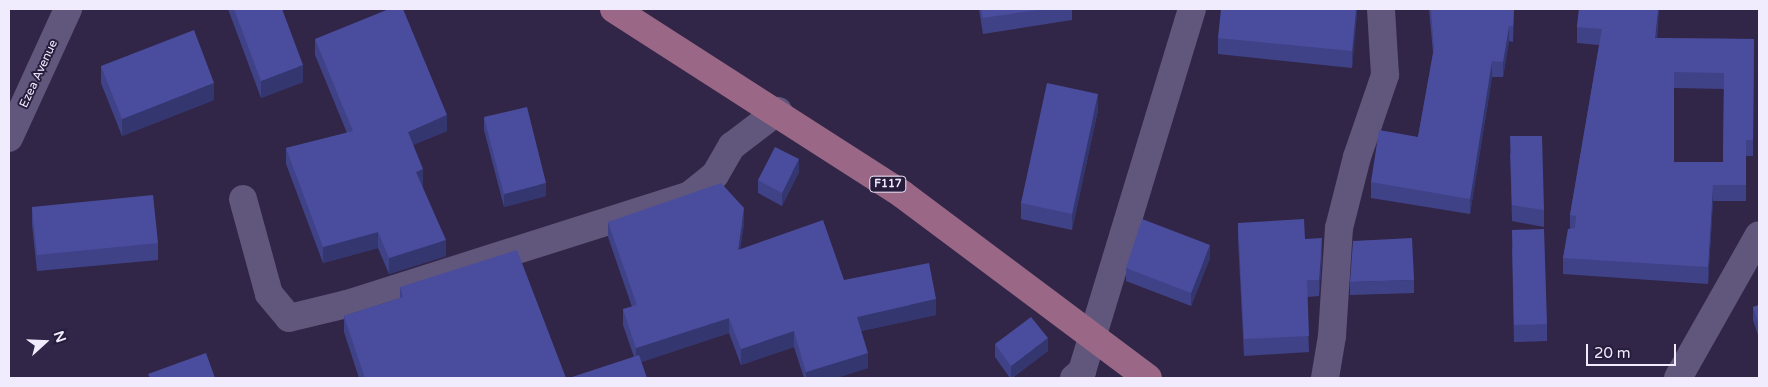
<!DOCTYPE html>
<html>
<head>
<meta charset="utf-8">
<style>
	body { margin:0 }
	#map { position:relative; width:1768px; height:387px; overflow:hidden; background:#312647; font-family:"Varela Round",sans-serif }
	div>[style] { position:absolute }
	.street>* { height:28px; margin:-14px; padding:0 14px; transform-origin:14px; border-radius:14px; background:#61567b }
	.primary>* { height:28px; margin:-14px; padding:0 14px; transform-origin:14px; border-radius:14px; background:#9b6786 }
	.wall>* { inset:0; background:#404288 }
	.shaded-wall>* { inset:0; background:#34366f }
	.building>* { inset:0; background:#4a4d9e }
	span { translate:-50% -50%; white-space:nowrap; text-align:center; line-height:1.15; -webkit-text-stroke:4px #271c3c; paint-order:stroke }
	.shield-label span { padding:1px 4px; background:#271c3c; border:1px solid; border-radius:4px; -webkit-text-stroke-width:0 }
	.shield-label { font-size:11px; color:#f0ebfd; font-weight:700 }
	.street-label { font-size:12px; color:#f0ebfd }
	.frame { position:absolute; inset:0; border:10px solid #f0ebfd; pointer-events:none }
	.north { position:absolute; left:20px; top:317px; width:50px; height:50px; -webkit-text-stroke:4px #271c3c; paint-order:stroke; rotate:70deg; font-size:14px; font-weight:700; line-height:20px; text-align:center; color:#f0ebfd }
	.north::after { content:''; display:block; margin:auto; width:18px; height:22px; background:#f0ebfd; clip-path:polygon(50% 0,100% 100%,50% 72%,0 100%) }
	.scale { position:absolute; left:1586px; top:344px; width:90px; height:22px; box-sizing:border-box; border:2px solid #f0ebfd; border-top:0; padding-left:6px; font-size:15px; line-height:18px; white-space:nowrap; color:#f0ebfd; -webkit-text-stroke:4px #271c3c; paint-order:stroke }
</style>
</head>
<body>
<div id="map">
	<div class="street">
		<div style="left:9px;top:138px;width:142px;rotate:-65.4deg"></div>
		<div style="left:243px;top:199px;width:98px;rotate:74.7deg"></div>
		<div style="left:269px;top:294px;width:31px;rotate:50deg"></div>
		<div style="left:289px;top:318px;width:60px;rotate:-13.6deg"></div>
		<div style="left:347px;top:304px;width:360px;rotate:-17.6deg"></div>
		<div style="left:690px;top:195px;width:32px;rotate:-39deg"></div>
		<div style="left:715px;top:175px;width:34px;rotate:-60deg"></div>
		<div style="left:732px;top:146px;width:58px;rotate:-37.3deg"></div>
		<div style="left:1074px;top:378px;width:11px;rotate:-41deg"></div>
		<div style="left:1082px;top:371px;width:378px;rotate:-73.1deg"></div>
		<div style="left:1325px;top:378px;width:43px;rotate:-80.5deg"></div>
		<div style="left:1332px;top:336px;width:108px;rotate:-86.3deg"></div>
		<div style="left:1339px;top:228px;width:73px;rotate:-75.8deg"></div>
		<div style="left:1357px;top:157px;width:87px;rotate:-71.1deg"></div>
		<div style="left:1385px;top:75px;width:66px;rotate:-93.5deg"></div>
		<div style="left:1678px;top:378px;width:164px;rotate:-60.5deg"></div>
	</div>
	<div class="primary">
		<div style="left:614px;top:9px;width:342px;rotate:32.7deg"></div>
		<div style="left:902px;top:194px;width:307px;rotate:36.8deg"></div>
	</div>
	<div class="wall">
		<div style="clip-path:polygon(228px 9px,282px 9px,303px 82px,261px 98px)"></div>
		<div style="clip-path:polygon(979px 9px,1072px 9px,1072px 20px,983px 34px)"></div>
		<div style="clip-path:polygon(1357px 9px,1352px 68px,1218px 54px,1218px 38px)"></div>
		<div style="clip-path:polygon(1429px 9px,1514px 9px,1513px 42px,1509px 41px,1503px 77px,1492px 77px,1470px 214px,1371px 198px,1371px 182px,1418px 137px,1433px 53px)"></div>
		<div style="clip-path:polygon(evenodd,1579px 9px,1659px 9px,1657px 38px,1754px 39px,1753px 156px,1746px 156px,1746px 201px,1713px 201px,1708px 284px,1563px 274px,1563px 258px,1570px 229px,1570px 215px,1599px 45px,1577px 43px,1577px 27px,1579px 9px,1674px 88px,1724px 89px,1723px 162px,1674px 162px,1674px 88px)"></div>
		<div style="clip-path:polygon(315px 39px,447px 131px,413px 145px,423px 185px,422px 186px,446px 256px,389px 274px,378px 248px,323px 263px,286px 164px,286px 148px,347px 133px,315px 55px)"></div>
		<div style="clip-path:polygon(101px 66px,214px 100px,122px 136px,101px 83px)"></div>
		<div style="clip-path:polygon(1098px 110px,1072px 230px,1021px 219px,1021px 203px)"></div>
		<div style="clip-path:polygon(484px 117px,546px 196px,504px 207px,484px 130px)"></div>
		<div style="clip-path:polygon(1510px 153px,1544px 210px,1544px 227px,1512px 221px)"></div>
		<div style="clip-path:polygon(799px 172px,782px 206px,758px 193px,758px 180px)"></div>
		<div style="clip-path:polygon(32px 207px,158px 243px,158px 260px,37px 271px,32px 224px)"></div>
		<div style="clip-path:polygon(608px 222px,744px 223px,740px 249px,844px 280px,936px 315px,861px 331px,868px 368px,836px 378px,804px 378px,794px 347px,741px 365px,729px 333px,641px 362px,634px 357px,623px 325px,623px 309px,632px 307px,608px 237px)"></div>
		<div style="clip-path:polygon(1238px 223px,1305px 239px,1322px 255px,1319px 296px,1307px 297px,1309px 352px,1244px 356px,1238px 239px)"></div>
		<div style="clip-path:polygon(1512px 247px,1547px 324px,1547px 341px,1514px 342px)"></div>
		<div style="clip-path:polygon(1210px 258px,1191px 306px,1126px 281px,1126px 268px)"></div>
		<div style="clip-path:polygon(1414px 280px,1414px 293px,1350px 295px,1350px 282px)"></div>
		<div style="clip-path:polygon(400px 287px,566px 378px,359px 378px,344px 332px,344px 316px,400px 298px)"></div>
		<div style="clip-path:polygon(1759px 305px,1759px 338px,1753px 320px,1753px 307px)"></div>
		<div style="clip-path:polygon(995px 344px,1048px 351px,1012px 378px,1010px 378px,995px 357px)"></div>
	</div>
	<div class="shaded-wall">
		<div style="clip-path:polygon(1356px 9px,1357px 9px,1357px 14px,1352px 68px,1352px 51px)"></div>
		<div style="clip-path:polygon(1514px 9px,1513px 42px,1513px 26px)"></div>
		<div style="clip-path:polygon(1658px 9px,1659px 9px,1655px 54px,1655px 38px)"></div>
		<div style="clip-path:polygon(1509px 26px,1509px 41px,1503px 77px,1503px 62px)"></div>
		<div style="clip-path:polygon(1492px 61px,1492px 77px,1470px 214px,1470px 199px)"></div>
		<div style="clip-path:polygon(303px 65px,303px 82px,261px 98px,261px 81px)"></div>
		<div style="clip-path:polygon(214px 83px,214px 100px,122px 136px,122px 119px)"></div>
		<div style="clip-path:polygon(1098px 94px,1098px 110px,1072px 230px,1072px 214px)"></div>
		<div style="clip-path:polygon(447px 115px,447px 131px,408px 147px,408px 132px)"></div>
		<div style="clip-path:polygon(799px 159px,799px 172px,782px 206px,782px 193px)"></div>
		<div style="clip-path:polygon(423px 169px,423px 185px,416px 188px,416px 172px)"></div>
		<div style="clip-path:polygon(546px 183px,546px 196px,504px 207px,504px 194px)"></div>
		<div style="clip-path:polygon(1713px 185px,1713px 201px,1708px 284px,1708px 267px)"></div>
		<div style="clip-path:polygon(744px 208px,744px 223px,738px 265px,738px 250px)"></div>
		<div style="clip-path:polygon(378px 232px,378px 248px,323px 263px,323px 247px)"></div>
		<div style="clip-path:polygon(1322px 238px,1322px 255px,1319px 296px,1319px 280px)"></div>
		<div style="clip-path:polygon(446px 240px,446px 256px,389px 274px,389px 258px)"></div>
		<div style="clip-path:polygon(1210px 245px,1210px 258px,1191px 306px,1191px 293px)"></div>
		<div style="clip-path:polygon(936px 299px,936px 315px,857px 332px,857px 317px)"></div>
		<div style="clip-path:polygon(729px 318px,729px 333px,636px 364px,636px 348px)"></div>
		<div style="clip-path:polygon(794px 331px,794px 347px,741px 365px,741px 349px)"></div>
		<div style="clip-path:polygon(1048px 338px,1048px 351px,1011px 378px,1011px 366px)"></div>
		<div style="clip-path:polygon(868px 353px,868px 368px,836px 378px,806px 378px,806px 372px)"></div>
	</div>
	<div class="building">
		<div style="clip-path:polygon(234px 9px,282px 9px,303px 65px,261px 81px)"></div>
		<div style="clip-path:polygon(389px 9px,403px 9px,447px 115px,408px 132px,423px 169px,416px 172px,446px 240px,389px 258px,378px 232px,323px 247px,286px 148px,353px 131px,315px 39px)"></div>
		<div style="clip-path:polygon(981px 9px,1043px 9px,983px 18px)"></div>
		<div style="clip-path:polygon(1221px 9px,1356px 9px,1352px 51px,1218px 38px)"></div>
		<div style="clip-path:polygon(1431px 9px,1514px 9px,1513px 26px,1509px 26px,1503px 62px,1492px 61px,1470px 199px,1371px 182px,1379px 130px,1418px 137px,1434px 48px)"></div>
		<div style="clip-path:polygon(evenodd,1579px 9px,1658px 9px,1655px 38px,1754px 39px,1753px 140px,1746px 140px,1746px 185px,1713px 185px,1708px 267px,1563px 258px,1568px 229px,1575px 228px,1576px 216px,1570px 215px,1602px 29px,1577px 27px,1579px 9px,1674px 72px,1724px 73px,1723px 162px,1674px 162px,1674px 72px)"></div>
		<div style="clip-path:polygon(194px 30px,214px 83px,122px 119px,101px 66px)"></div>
		<div style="clip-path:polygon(1047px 83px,1098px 94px,1072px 214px,1021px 203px)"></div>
		<div style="clip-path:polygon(527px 107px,546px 183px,504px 194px,484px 117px)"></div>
		<div style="clip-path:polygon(1510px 136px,1542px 136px,1544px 210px,1512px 205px)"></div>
		<div style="clip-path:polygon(775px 147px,799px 159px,782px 193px,758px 180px)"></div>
		<div style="clip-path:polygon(721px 183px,744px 208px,738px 250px,823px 220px,844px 280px,929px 263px,936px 299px,857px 317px,868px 353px,806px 372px,794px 331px,741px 349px,729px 318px,636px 348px,623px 309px,637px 305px,608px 222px)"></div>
		<div style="clip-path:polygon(153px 195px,158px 243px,37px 255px,32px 207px)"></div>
		<div style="clip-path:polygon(1142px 219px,1210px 245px,1191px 293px,1126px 268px)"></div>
		<div style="clip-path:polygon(1304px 219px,1305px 239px,1322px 238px,1319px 280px,1307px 280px,1309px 336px,1244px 339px,1238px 223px)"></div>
		<div style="clip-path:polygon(1544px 229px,1547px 324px,1514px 325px,1512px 230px)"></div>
		<div style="clip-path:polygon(1412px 238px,1414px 280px,1350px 282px,1353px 241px)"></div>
		<div style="clip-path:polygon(517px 250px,566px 378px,365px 378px,344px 316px,403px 297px,400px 287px)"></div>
		<div style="clip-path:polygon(1759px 305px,1759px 325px,1753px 307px)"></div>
		<div style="clip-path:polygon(1031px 317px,1048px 338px,1011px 366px,995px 344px)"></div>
		<div style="clip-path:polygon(206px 353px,215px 378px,150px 378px,148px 374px)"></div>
		<div style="clip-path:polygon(639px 355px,647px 378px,569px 378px)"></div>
	</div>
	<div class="shield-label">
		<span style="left:888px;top:184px">F117</span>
	</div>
	<div class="street-label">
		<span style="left:39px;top:74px;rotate:-65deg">Ezea Avenue</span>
	</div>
	<div class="frame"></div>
	<div class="north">N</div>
	<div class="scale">20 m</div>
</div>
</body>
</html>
